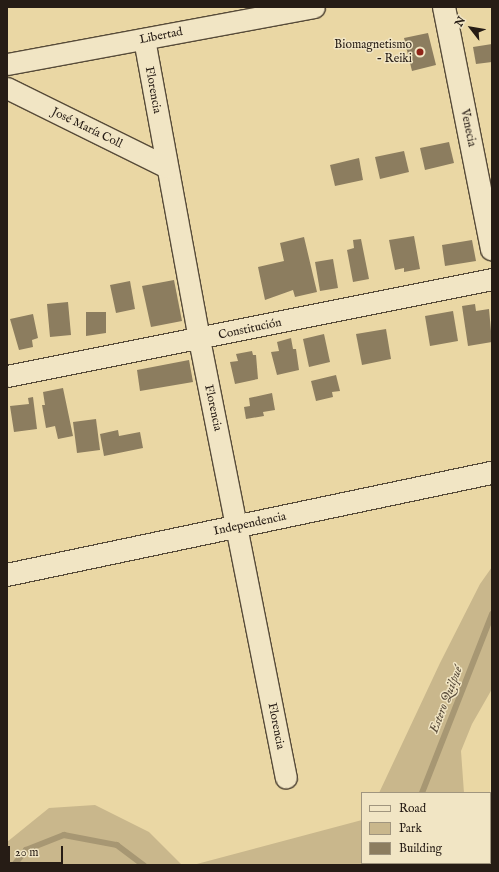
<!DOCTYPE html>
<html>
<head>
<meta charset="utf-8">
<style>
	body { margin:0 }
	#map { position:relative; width:499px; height:872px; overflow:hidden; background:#ead7a4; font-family:"IM FELL English",serif }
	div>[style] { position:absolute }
	.green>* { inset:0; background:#c9b78c }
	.stream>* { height:5.5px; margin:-2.75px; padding:0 2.75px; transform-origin:2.75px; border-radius:2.75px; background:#a79773 }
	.building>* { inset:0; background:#8c7d5f }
	.roads { filter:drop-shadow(1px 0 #574b39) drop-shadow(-1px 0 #574b39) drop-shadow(0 1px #574b39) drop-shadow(0 -1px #574b39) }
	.street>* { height:21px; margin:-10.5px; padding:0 10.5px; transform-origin:10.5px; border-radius:10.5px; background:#f1e5c4 }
	.secondary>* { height:22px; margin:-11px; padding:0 11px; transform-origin:11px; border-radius:11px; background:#f1e5c4 }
	.dots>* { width:11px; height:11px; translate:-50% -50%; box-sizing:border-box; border:2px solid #f1e5c4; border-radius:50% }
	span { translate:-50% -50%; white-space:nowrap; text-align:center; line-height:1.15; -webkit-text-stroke:3px #f1e5c4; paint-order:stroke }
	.street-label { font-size:12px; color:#261c15 }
	.poi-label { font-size:12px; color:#261c15 }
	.right { translate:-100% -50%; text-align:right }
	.water-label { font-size:13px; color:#5a4d3b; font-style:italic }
	.frame { position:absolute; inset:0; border:8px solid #261c15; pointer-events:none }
	.legend { position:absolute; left:361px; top:792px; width:130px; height:72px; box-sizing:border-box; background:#f1e5c4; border:1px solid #a0957e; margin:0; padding:5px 7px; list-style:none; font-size:12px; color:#261c15 }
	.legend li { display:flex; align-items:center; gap:8px; height:20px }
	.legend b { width:20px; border:1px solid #a0957e }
	.north { position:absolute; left:451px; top:8px; width:40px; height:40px; -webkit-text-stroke:3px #f1e5c4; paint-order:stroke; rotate:301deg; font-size:11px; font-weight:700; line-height:16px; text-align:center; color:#261c15 }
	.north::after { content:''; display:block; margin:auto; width:14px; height:18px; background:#261c15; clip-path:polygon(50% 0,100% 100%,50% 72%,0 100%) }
	.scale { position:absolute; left:8px; top:846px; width:55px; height:18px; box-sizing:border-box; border:2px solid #261c15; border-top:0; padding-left:5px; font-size:12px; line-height:14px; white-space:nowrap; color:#261c15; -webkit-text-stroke:3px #f1e5c4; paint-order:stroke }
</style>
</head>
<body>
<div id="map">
	<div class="green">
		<div style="clip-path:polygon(492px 567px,492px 689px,472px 724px,461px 751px,464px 793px,379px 793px,440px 663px,480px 584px)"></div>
		<div style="clip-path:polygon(95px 805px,149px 832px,182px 865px,7px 865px,7px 842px,49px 808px)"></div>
		<div style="clip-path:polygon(362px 820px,362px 863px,461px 863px,460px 865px,193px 865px)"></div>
	</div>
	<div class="stream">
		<div style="left:422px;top:793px;width:192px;rotate:-68.6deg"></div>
		<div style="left:415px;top:863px;width:2px;rotate:63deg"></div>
		<div style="left:14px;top:865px;width:19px;rotate:-51deg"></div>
		<div style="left:26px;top:850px;width:41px;rotate:-21.5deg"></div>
		<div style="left:64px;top:835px;width:54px;rotate:10.7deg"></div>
		<div style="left:117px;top:845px;width:34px;rotate:37deg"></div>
	</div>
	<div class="building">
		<div style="clip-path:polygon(428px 33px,436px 65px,412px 71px,404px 38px)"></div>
		<div style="clip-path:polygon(492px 44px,492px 62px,476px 64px,473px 47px)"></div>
		<div style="clip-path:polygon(449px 142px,454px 163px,425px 170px,420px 148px)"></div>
		<div style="clip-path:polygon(404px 151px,409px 172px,380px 179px,375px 157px)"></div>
		<div style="clip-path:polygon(359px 158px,363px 180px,335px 186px,330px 165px)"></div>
		<div style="clip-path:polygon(414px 236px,420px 269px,404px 272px,404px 268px,395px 270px,389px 240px)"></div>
		<div style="clip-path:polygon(304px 237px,317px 292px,295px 297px,293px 290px,265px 300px,258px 267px,284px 261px,280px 243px)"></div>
		<div style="clip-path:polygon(361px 239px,369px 279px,353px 282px,347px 250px,354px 248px,353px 240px)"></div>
		<div style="clip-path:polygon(472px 240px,476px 261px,445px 266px,442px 245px)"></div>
		<div style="clip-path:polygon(333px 259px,338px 288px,320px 291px,315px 262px)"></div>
		<div style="clip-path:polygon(174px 280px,182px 321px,151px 327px,142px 286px)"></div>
		<div style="clip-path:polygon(130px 281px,135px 309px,116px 313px,110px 285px)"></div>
		<div style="clip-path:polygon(68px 302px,71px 335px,50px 337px,47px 304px)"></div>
		<div style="clip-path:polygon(475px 304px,476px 311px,489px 309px,492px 342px,468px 346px,462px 306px)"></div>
		<div style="clip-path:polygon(453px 311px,458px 341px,430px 346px,425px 316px)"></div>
		<div style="clip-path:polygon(86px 312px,106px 312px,106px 333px,86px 336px)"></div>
		<div style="clip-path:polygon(33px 314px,38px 338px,32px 340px,33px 347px,19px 350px,10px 319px)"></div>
		<div style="clip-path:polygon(386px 329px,391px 359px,362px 365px,356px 334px)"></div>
		<div style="clip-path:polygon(324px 334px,330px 362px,309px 367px,303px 339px)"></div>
		<div style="clip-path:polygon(291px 338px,293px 349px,296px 349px,299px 370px,277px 375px,271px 352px,279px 351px,277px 342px)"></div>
		<div style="clip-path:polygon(252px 351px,253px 355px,256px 355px,258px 379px,235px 384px,230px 362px,238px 361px,236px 354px)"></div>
		<div style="clip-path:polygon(189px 360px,193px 382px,140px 391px,137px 370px)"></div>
		<div style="clip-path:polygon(336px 375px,340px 391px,332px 392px,333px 397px,316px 401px,311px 381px)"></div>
		<div style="clip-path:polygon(63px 388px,73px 436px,58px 439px,55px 426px,46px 428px,42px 405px,45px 405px,43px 392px)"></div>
		<div style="clip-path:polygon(272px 393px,275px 410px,263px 412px,264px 416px,246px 419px,244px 407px,250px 406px,249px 398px)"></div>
		<div style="clip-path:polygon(33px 397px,37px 429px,14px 432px,10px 406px,29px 404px,28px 398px)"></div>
		<div style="clip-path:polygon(96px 419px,100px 450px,77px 453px,73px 422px)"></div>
		<div style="clip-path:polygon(118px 430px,119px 436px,140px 432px,143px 448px,104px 456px,100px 434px)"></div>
	</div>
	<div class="roads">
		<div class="street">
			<div style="left:144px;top:39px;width:305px;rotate:79.6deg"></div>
			<div style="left:199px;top:339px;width:447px;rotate:78.8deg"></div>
			<div style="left:7px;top:64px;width:312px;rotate:-10.5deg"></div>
			<div style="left:7px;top:88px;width:178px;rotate:26.3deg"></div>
			<div style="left:7px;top:376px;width:495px;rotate:-11.3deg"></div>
		</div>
		<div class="secondary">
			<div style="left:444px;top:7px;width:247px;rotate:78.8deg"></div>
			<div style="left:7px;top:575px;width:496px;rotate:-11.9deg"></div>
		</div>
	</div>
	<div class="dots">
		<div style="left:420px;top:52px;background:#8f2418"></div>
	</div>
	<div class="street-label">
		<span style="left:161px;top:36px;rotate:-11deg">Libertad</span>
		<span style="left:153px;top:90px;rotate:80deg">Florencia</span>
		<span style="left:87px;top:128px;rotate:26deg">José María Coll</span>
		<span style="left:468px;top:128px;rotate:78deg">Venecia</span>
		<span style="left:250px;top:329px;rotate:-12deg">Constitución</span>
		<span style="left:213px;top:408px;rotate:78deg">Florencia</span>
		<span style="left:250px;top:524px;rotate:-12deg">Independencia</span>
		<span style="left:276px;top:726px;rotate:79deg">Florencia</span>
	</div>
	<div class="poi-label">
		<span class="right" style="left:412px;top:52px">Biomagnetismo<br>- Reiki</span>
	</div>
	<div class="water-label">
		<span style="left:447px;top:700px;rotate:-69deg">Estero Quilpué</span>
	</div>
	<div class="frame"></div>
	<ul class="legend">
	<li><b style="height:5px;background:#f1e5c4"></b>Road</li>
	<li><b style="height:11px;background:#c9b78c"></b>Park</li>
	<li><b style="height:11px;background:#8c7d5f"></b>Building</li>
	</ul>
	<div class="north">N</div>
	<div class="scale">20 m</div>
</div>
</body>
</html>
